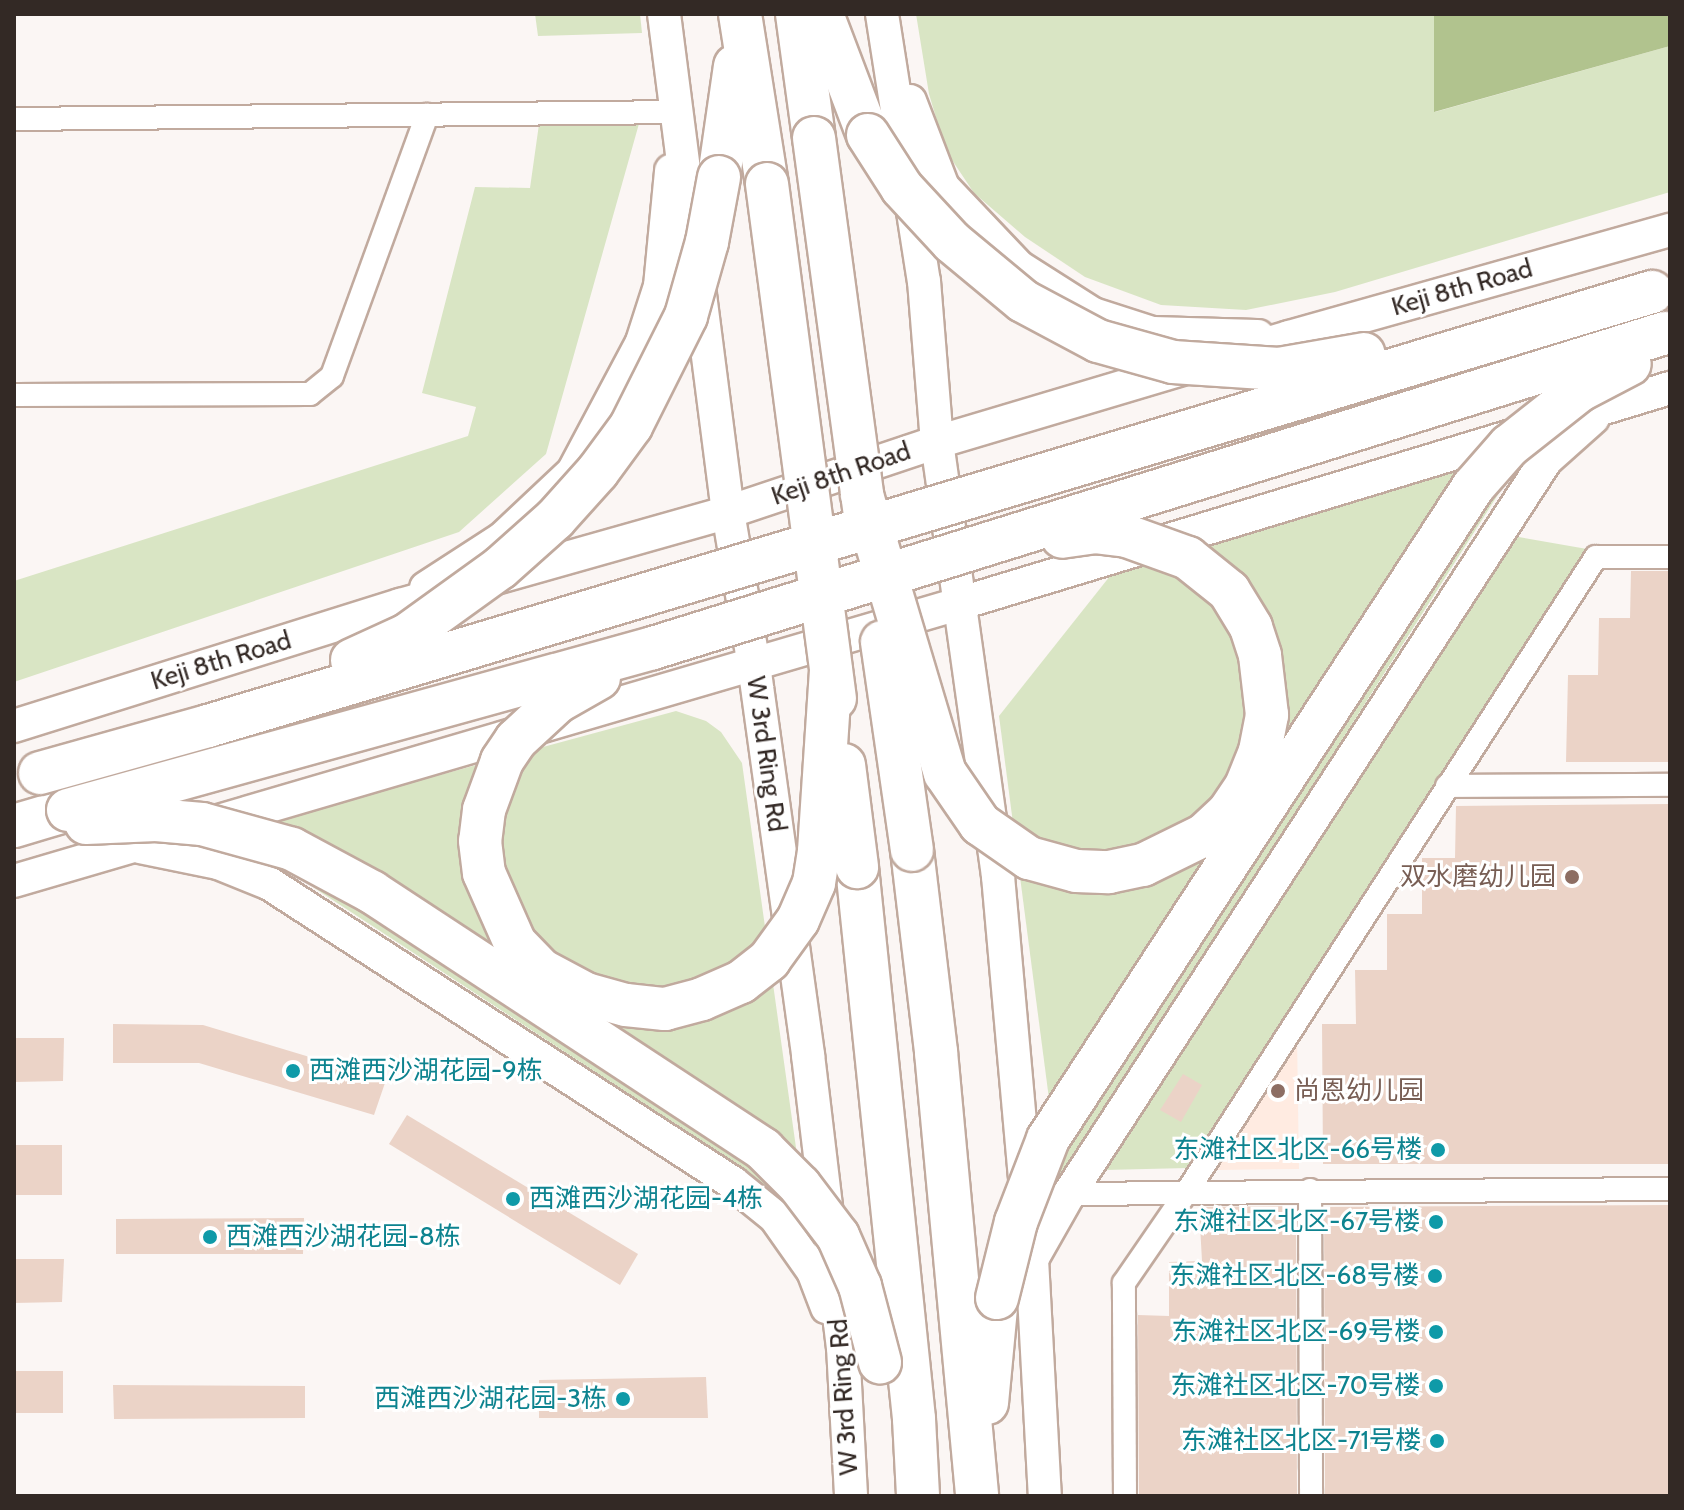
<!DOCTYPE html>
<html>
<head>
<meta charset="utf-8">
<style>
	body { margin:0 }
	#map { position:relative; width:1684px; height:1510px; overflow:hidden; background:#fbf6f4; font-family:Cabin,"Noto Sans SC",sans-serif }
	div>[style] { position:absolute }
	.built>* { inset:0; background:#ffebe1 }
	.green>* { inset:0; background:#d9e5c4 }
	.forest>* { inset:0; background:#b1c38e }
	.building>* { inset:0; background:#ebd3c7 }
	.roads { filter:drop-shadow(2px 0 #c1aa9e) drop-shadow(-2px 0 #c1aa9e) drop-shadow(0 2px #c1aa9e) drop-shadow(0 -2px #c1aa9e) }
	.street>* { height:22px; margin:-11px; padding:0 11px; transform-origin:11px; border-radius:11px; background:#fff }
	.secondary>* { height:32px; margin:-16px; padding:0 16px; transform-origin:16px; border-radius:16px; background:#fff }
	.highway>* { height:42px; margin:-21px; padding:0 21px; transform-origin:21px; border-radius:21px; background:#fff }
	.bridges { filter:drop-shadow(2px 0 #c1aa9e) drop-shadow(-2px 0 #c1aa9e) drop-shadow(0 2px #c1aa9e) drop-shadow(0 -2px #c1aa9e) }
	.highway-bridge>* { height:42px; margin:-21px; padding:0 21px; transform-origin:21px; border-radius:21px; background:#fff }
	.dots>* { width:22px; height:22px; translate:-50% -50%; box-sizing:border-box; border:4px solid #fff; border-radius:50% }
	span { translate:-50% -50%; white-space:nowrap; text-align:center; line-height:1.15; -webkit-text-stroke:6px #fff; paint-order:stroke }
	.street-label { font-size:26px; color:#332925 }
	.education-label { font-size:26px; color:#785e54 }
	.right { translate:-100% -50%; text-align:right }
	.left { translate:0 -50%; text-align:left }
	.culture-label { font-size:26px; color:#0d838f }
	.frame { position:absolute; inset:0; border:16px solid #332925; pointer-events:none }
</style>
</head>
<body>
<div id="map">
	<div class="built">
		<div style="clip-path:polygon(1297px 1034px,1299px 1169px,1217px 1170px,1218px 1148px)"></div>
	</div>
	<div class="green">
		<div style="clip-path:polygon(535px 14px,640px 14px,642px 33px,538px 36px)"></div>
		<div style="clip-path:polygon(916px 14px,1434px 14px,1435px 112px,1670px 46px,1670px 192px,1335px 292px,1246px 310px,1161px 305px,1085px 277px,1025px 237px,974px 193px,946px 151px,929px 94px)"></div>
		<div style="clip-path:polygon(642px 113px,546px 454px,459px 532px,14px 682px,14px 581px,468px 436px,476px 407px,422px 393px,475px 187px,530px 188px,540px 117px)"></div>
		<div style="clip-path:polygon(1520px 460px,1060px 1183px,999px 716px,1110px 576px,1469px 463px)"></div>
		<div style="clip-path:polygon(1513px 536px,1587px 549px,1188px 1168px,1104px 1170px)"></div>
		<div style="clip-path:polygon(676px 711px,706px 721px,721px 732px,742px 763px,807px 1226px,802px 1228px,757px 1181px,727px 1158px,299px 878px,218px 835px)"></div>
	</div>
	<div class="forest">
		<div style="clip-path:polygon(1434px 14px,1670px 14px,1670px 46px,1434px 112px)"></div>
	</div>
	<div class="building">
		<div style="clip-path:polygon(1631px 571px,1670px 571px,1670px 762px,1566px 762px,1568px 675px,1598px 675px,1599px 618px,1630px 618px)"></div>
		<div style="clip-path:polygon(1670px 804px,1670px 1164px,1323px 1164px,1322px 1024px,1356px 1024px,1355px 970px,1387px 970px,1387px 914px,1422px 914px,1422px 858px,1455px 858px,1456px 806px)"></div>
		<div style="clip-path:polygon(113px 1024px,203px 1025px,386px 1080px,374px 1115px,199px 1063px,113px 1063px)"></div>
		<div style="clip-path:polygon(14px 1038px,64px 1038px,63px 1081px,14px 1082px)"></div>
		<div style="clip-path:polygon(1183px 1074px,1202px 1085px,1181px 1122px,1160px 1110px)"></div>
		<div style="clip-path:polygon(407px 1115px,638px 1254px,620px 1285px,389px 1144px)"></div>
		<div style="clip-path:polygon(14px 1145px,62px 1145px,62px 1195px,14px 1195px)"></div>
		<div style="clip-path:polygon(1670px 1205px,1670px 1496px,1325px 1496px,1324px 1207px)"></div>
		<div style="clip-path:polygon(1296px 1206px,1297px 1496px,1139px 1496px,1138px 1315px,1169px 1316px,1169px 1262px,1202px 1261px,1199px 1207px)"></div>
		<div style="clip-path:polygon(304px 1218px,303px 1254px,116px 1254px,116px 1219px)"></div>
		<div style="clip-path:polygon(14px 1259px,64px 1259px,62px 1302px,14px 1303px)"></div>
		<div style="clip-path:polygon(14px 1371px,63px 1371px,63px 1413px,14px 1413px)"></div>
		<div style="clip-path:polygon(706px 1377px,708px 1418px,539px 1418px,539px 1380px)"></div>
		<div style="clip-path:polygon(113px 1385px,305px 1386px,305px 1418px,114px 1419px)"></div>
	</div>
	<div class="roads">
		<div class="street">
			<div style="left:14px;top:119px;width:663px;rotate:-0.6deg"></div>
			<div style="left:14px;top:395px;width:296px;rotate:-0.2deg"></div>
			<div style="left:310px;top:394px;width:28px;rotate:-39deg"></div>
			<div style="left:332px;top:376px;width:278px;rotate:-70deg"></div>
			<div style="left:1447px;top:786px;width:223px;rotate:-0.3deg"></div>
			<div style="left:1310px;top:1190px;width:306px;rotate:89.8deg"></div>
			<div style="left:1069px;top:1194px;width:601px;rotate:-0.48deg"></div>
			<div style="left:1125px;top:1496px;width:213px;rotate:-90.3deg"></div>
			<div style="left:1124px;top:1283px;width:113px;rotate:-55.5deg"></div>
			<div style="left:1188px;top:1190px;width:753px;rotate:-57.2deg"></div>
			<div style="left:1596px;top:557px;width:74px"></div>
		</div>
		<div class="secondary">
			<div style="left:664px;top:14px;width:502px;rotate:82.68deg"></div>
			<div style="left:728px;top:512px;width:155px;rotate:80.4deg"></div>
			<div style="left:754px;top:665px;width:394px;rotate:82.1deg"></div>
			<div style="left:808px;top:1055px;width:294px;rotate:83.2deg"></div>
			<div style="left:843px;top:1347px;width:149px;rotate:86.9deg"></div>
			<div style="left:882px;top:14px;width:270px;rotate:81.1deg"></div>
			<div style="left:924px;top:281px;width:162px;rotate:85.4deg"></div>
			<div style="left:937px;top:442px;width:438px;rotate:82deg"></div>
			<div style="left:998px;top:876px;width:385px;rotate:84.9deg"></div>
			<div style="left:1032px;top:1259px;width:237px;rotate:86.9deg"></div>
			<div style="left:910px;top:101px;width:92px;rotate:69deg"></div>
			<div style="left:943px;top:187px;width:110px;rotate:46.5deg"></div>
			<div style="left:1019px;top:267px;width:88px;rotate:32.4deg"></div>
			<div style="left:1093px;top:314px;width:62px;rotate:17.9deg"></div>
			<div style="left:1152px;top:333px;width:106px;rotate:1.6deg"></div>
			<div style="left:426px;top:588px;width:92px;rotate:-33deg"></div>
			<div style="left:503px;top:538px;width:96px;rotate:-43.3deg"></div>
			<div style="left:573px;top:472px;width:147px;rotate:-62deg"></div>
			<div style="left:642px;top:342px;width:59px;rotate:-72.2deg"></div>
			<div style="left:660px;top:286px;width:116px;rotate:-84.5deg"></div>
			<div style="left:14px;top:726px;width:405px;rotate:-17.4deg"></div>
			<div style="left:400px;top:605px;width:341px;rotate:-15.8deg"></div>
			<div style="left:728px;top:512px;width:220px;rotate:-18.5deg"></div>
			<div style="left:937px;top:442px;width:367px;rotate:-16.6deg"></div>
			<div style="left:1289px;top:337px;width:396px;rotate:-15.7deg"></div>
			<div style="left:140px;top:847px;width:80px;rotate:11.6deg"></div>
			<div style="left:218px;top:863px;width:56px;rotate:22deg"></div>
			<div style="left:270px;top:884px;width:551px;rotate:32.85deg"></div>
			<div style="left:733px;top:1183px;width:54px;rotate:39deg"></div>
			<div style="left:775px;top:1217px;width:66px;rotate:54.9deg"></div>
			<div style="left:813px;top:1271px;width:39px;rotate:69deg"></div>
			<div style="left:14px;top:881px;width:984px;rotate:-16.35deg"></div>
			<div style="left:958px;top:604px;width:744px;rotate:-16.88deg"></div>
			<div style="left:1032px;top:1259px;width:75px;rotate:-60.4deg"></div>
			<div style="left:1069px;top:1194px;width:875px;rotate:-56.98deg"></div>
			<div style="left:1546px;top:460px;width:63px;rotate:-41.8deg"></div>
		</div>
		<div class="highway">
			<div style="left:740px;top:14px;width:172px;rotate:81deg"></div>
			<div style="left:797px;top:14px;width:125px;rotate:82.2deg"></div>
			<div style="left:822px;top:14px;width:129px;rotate:69.2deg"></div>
			<div style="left:719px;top:177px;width:112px;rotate:-81.8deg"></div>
			<div style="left:14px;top:826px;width:56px;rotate:-16.5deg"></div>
			<div style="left:912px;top:850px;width:203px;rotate:83.2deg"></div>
			<div style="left:936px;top:1052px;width:446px;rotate:84.7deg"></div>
			<div style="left:857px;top:867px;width:555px;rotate:84.1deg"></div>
			<div style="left:914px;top:1419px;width:77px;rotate:87deg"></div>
			<div style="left:987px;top:1403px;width:105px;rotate:-84.6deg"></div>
		</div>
	</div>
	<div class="bridges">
		<div class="highway-bridge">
			<div style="left:868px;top:135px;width:63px;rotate:57.3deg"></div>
			<div style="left:902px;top:188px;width:74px;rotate:47.2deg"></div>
			<div style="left:952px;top:242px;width:92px;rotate:39.7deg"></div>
			<div style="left:1023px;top:301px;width:85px;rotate:28.1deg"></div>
			<div style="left:1098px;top:341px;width:78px;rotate:15.6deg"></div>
			<div style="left:1173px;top:362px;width:106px;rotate:3.8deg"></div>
			<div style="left:1279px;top:369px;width:86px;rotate:-10deg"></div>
			<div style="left:814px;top:138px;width:389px;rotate:82.3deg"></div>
			<div style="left:767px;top:184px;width:519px;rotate:82.48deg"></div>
			<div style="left:862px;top:495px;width:290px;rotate:73.4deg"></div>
			<div style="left:945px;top:773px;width:62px;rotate:55.5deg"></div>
			<div style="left:980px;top:824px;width:60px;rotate:34.8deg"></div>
			<div style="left:1029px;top:858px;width:49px;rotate:15.5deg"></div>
			<div style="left:1076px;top:871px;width:33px;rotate:2deg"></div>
			<div style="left:1109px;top:872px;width:35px;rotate:-12deg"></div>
			<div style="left:1143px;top:865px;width:68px;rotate:-26.2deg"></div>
			<div style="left:1204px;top:835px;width:33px;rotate:-43deg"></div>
			<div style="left:1228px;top:813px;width:32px;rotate:-56deg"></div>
			<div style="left:1246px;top:786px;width:38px;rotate:-68deg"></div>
			<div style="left:1260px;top:751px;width:37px;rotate:-79deg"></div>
			<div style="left:1267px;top:715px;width:60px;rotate:-96.7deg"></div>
			<div style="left:1260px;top:655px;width:29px;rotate:-108deg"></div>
			<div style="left:1251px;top:627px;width:42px;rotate:-121.4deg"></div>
			<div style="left:1229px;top:591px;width:53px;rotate:-141.2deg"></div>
			<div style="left:1188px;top:558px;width:65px;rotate:-160.2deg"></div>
			<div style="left:1127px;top:536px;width:31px;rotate:-173deg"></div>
			<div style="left:1096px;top:532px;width:34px;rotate:172deg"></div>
			<div style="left:882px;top:642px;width:210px;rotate:81.8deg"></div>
			<div style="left:352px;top:660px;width:60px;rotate:-24.4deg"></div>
			<div style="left:407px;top:635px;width:115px;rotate:-35.8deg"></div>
			<div style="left:500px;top:568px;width:74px;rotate:-41.7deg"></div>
			<div style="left:555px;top:519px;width:64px;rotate:-48.1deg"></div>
			<div style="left:598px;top:471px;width:56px;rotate:-53.7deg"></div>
			<div style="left:631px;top:426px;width:123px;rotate:-63.4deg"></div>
			<div style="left:686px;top:316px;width:77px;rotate:-74.2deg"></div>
			<div style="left:707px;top:242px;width:66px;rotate:-79.5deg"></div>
			<div style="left:599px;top:678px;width:48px;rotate:150.3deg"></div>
			<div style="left:557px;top:702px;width:56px;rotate:137.2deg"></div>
			<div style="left:516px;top:740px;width:25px;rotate:124deg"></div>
			<div style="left:502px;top:761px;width:52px;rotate:110.2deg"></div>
			<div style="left:484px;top:810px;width:31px;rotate:97deg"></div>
			<div style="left:480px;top:841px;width:32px;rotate:83deg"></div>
			<div style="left:484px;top:873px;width:77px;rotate:66.1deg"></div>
			<div style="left:515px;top:943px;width:37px;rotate:46deg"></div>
			<div style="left:541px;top:970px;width:51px;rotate:28.1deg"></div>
			<div style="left:586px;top:994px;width:41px;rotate:15.4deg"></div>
			<div style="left:626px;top:1005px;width:39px;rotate:6deg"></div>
			<div style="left:665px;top:1009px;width:38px;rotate:-15deg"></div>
			<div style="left:702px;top:999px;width:43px;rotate:-23.6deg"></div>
			<div style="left:741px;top:982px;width:36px;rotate:-38deg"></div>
			<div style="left:769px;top:960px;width:49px;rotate:-54.1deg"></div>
			<div style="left:798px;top:920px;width:40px;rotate:-66.6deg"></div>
			<div style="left:814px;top:883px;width:32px;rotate:-81deg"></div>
			<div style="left:819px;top:851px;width:181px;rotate:-86.2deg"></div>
			<div style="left:844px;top:765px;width:103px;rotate:82.7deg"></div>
			<div style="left:40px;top:773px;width:174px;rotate:-15.6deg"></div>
			<div style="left:208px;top:726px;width:1508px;rotate:-16.73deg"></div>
			<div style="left:68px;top:810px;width:607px;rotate:-15.48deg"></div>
			<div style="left:653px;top:648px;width:1060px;rotate:-17.29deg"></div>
			<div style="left:86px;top:823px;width:70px;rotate:-2.5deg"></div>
			<div style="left:156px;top:820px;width:46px;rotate:5deg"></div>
			<div style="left:202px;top:824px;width:93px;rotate:15.5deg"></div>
			<div style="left:292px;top:849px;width:91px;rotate:28.3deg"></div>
			<div style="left:372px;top:892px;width:468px;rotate:33.3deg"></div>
			<div style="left:763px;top:1149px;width:52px;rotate:45deg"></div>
			<div style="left:800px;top:1186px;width:63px;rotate:52.8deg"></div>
			<div style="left:838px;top:1236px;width:55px;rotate:66.3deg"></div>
			<div style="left:860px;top:1286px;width:79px;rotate:75.3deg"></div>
			<div style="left:997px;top:1298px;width:78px;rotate:-76deg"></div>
			<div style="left:1016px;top:1222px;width:89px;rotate:-68.9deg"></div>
			<div style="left:1048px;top:1139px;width:778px;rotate:-56.9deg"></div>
			<div style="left:1473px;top:487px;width:55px;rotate:-48.7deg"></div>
			<div style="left:1509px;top:446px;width:90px;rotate:-38.3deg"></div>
			<div style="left:1580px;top:390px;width:56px;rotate:-27.5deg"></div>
		</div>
	</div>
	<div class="dots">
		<div style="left:1572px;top:877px;background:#8d6e63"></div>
		<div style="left:293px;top:1071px;background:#0f9aa8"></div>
		<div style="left:1278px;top:1091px;background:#8d6e63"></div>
		<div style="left:1438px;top:1150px;background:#0f9aa8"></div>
		<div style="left:513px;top:1199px;background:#0f9aa8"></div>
		<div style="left:1436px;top:1222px;background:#0f9aa8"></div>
		<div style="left:210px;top:1237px;background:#0f9aa8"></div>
		<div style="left:1435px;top:1276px;background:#0f9aa8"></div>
		<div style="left:1436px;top:1332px;background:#0f9aa8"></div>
		<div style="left:1436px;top:1386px;background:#0f9aa8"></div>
		<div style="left:623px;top:1399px;background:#0f9aa8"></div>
		<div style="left:1437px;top:1441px;background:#0f9aa8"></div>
	</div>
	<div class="street-label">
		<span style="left:1462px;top:288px;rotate:-16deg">Keji 8th Road</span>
		<span style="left:841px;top:474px;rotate:-19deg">Keji 8th Road</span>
		<span style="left:221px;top:661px;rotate:-17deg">Keji 8th Road</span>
		<span style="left:766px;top:754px;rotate:82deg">W 3rd Ring Rd</span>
		<span style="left:844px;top:1397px;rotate:-94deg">W 3rd Ring Rd</span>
	</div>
	<div class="education-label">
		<span class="right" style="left:1556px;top:877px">双水磨幼儿园</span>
		<span class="left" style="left:1294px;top:1091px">尚恩幼儿园</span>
	</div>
	<div class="culture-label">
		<span class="left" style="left:309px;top:1071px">西滩西沙湖花园-9栋</span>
		<span class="right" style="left:1422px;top:1150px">东滩社区北区-66号楼</span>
		<span class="left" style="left:529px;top:1199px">西滩西沙湖花园-4栋</span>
		<span class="right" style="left:1420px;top:1222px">东滩社区北区-67号楼</span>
		<span class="left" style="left:226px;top:1237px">西滩西沙湖花园-8栋</span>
		<span class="right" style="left:1419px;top:1276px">东滩社区北区-68号楼</span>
		<span class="right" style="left:1420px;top:1332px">东滩社区北区-69号楼</span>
		<span class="right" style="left:1420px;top:1386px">东滩社区北区-70号楼</span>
		<span class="right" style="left:607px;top:1399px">西滩西沙湖花园-3栋</span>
		<span class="right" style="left:1421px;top:1441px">东滩社区北区-71号楼</span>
	</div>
	<div class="frame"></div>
</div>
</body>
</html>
